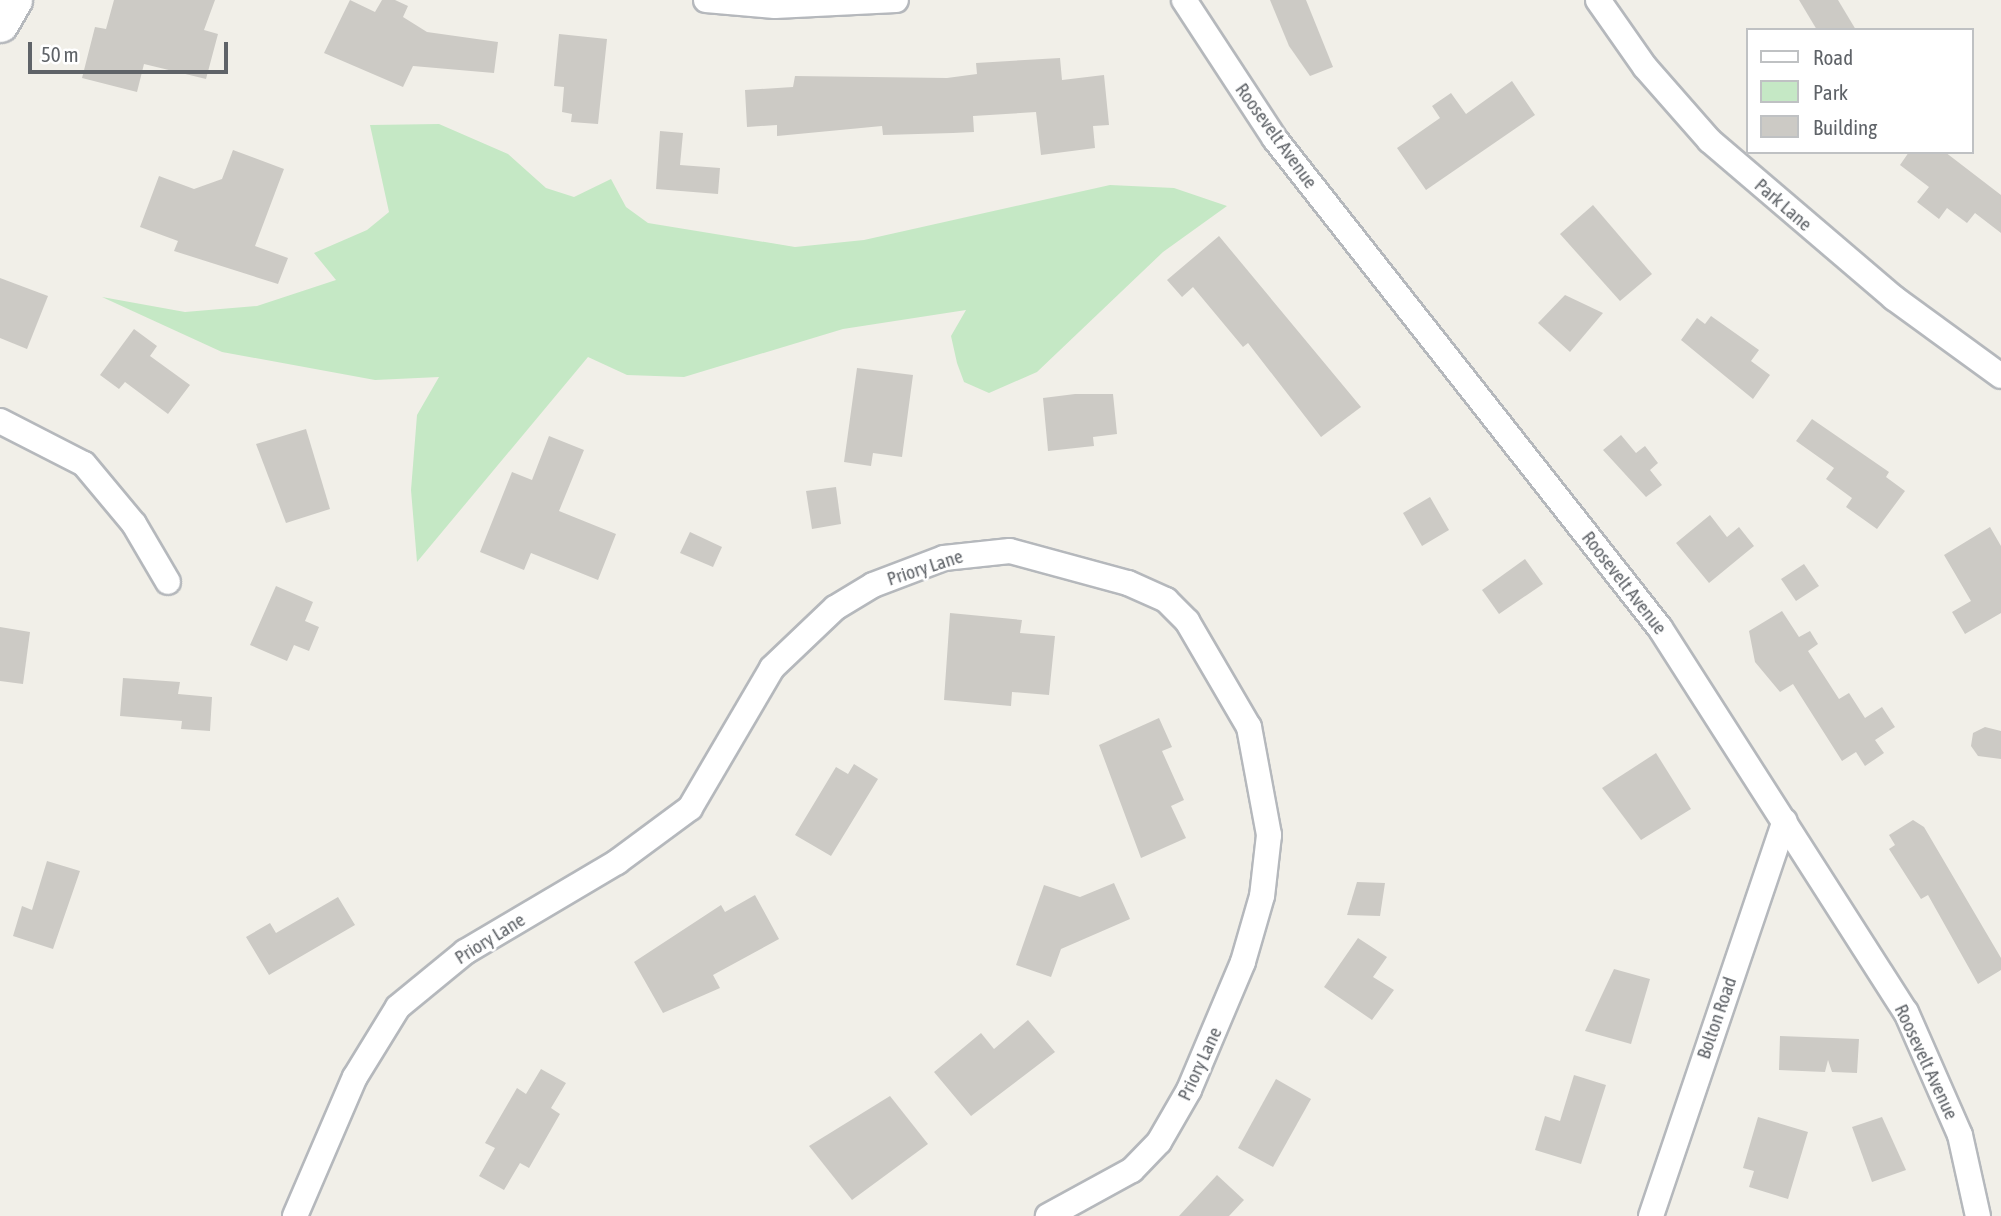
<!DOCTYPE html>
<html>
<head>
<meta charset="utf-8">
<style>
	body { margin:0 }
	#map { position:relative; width:2001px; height:1216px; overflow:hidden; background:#f1efe8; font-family:"Asap Condensed",sans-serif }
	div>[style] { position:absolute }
	.green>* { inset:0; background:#c5e8c5 }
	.building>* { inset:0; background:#cccac5 }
	.roads { filter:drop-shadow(2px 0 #b5b8bc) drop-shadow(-2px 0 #b5b8bc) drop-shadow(0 2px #b5b8bc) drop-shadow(0 -2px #b5b8bc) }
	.minor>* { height:24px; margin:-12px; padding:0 12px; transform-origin:12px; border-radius:12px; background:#fff }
	.secondary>* { height:35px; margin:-17.5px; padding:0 17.5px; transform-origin:17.5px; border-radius:17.5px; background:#fff }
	span { translate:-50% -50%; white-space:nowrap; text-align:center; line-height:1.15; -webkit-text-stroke:5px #fff; paint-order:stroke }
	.street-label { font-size:19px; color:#5f6368 }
	.legend { position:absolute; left:1746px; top:28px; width:228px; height:126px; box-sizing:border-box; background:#fff; border:2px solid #bfc1c3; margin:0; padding:9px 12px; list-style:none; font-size:21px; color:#5f6368 }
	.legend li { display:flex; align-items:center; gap:14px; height:35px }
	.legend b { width:35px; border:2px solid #bfc1c3 }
	.scale { position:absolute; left:28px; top:42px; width:200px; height:32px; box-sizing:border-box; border:4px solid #5f6368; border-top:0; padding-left:9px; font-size:21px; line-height:24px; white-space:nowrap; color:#5f6368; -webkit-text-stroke:5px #fff; paint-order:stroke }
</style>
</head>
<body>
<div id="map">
	<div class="green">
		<div style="clip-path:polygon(439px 124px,508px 154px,546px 188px,574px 197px,611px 179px,626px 207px,648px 223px,795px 247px,864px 240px,1110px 185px,1174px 188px,1227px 206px,1163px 252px,1037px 372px,989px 393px,964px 382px,957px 363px,951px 336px,966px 310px,843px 329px,684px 377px,627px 375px,588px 357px,417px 562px,411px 490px,417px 415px,439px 377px,375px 380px,222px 352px,102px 297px,185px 312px,257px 306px,336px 280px,314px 253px,367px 230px,389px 212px,370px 125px)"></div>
	</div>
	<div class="building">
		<div style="clip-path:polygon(114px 0,215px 0,204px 30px,218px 34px,206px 79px,144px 64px,137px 92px,82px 78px,95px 27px,106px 29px)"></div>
		<div style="clip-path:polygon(350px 0,375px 12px,382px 0,395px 0,408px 6px,403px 17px,427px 32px,498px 42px,494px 73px,413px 66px,403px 87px,324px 53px)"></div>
		<div style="clip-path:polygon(1270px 0,1306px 0,1333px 67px,1310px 76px,1289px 46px)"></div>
		<div style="clip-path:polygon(1799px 0,1838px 0,1856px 30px,1817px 30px)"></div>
		<div style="clip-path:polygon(559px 34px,607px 39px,598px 124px,571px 122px,572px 114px,562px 112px,564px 87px,554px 86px)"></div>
		<div style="clip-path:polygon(1060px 58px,1062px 80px,1104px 75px,1109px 125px,1093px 126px,1095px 148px,1041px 155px,1036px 112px,973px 116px,974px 132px,953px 133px,883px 135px,882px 126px,777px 136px,777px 125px,747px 127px,745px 90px,793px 87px,795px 76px,947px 78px,977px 74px,976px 63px)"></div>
		<div style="clip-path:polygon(1512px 81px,1535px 115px,1426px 190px,1397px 148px,1440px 118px,1432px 106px,1451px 93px,1466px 114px)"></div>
		<div style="clip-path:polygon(660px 131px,683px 133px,680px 165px,720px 168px,718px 194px,656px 189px)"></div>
		<div style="clip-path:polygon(233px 150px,284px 169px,255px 246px,288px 258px,278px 284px,174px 251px,178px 241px,140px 227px,159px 176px,194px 189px,222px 179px)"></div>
		<div style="clip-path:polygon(1909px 152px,1945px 152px,2001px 195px,2001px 233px,1975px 213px,1967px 223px,1947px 208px,1939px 219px,1917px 202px,1929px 187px,1900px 165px)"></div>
		<div style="clip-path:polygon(1593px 205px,1652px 274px,1620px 301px,1560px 234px)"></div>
		<div style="clip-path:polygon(1219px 236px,1361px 407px,1321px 437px,1248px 343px,1243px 347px,1193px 287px,1182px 297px,1167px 280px)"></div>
		<div style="clip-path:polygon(0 278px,48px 296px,27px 349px,0 338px)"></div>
		<div style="clip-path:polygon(1565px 295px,1603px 313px,1570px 352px,1538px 323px)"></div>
		<div style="clip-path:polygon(1711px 316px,1759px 350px,1751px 361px,1770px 375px,1753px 399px,1681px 340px,1697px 318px,1705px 324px)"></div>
		<div style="clip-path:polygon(134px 329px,157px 346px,150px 356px,190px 385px,168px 414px,125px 382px,119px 389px,100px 375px)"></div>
		<div style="clip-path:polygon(857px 368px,913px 375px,902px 457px,873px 453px,871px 466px,844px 462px)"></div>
		<div style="clip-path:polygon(1075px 394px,1113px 394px,1117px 434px,1093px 437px,1094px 446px,1048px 451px,1043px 398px)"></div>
		<div style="clip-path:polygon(1812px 419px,1889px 472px,1886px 477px,1905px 491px,1877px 529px,1846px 507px,1852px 498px,1826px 479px,1834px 468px,1796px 441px)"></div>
		<div style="clip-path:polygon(306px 429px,330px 509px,286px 523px,256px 444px)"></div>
		<div style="clip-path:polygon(1621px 435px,1636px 453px,1645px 446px,1658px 463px,1650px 470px,1662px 485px,1646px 497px,1603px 450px)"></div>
		<div style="clip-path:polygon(549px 436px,584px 450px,559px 511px,616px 534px,598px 580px,531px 553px,524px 570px,480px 552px,512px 472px,532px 480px)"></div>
		<div style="clip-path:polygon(836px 487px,841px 524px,812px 529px,806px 491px)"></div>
		<div style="clip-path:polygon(1430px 497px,1449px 530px,1422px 546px,1403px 513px)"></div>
		<div style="clip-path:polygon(1710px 515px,1727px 537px,1739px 527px,1754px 546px,1709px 583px,1676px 543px)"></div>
		<div style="clip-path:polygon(1990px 527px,2001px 546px,2001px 613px,1965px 634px,1952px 612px,1971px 601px,1944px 555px)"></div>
		<div style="clip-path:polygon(690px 532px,722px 547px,713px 567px,680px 553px)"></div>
		<div style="clip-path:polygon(1525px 559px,1543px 584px,1499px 614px,1482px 590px)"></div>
		<div style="clip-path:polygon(1804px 564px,1819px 586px,1796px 601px,1781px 579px)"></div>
		<div style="clip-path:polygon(276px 586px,313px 602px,305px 621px,319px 627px,309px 651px,294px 645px,287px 661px,250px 645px)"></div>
		<div style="clip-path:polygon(1782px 611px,1799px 637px,1810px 631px,1818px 644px,1808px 651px,1839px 699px,1849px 693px,1865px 718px,1882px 707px,1895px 727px,1875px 740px,1884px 753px,1865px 766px,1856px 752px,1842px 761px,1793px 684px,1780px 692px,1755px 662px,1749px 631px)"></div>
		<div style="clip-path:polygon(950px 613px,1022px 620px,1020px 633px,1055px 636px,1049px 695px,1012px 692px,1011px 706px,944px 700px)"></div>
		<div style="clip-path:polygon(0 627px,30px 632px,23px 684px,0 681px)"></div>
		<div style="clip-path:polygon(123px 678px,180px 682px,178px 694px,212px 697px,210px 731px,181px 729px,182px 721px,120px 716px)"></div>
		<div style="clip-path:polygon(1159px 718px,1172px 747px,1162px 751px,1184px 800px,1171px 806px,1186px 838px,1141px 858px,1099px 745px)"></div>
		<div style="clip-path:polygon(1985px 727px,2001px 731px,2001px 759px,1978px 756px,1971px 746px,1973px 733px)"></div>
		<div style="clip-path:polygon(1656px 753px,1691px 809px,1641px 840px,1602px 788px)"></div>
		<div style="clip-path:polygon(854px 764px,878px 779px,831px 856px,795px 835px,836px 767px,848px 774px)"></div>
		<div style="clip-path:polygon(1913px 820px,1924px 827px,2001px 958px,2001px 970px,1978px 984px,1928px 895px,1921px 899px,1889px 849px,1895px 845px,1889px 835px)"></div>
		<div style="clip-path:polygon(47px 861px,80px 871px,53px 949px,13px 936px,22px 906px,32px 910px)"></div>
		<div style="clip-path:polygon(1357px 882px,1385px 883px,1380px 916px,1347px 915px)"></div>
		<div style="clip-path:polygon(1114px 883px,1130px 919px,1061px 949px,1051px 977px,1016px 965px,1044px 885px,1080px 897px)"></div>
		<div style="clip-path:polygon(755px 895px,779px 939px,713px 975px,720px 988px,663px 1013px,634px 962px,721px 905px,725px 912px)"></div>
		<div style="clip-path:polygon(338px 897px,355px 925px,269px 975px,246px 937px,270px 923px,276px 933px)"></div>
		<div style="clip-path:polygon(1358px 938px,1387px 957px,1373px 977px,1394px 990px,1372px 1020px,1324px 987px)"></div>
		<div style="clip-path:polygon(1614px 969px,1650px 979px,1631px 1044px,1585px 1031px)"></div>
		<div style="clip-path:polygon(1028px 1020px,1055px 1052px,971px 1116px,934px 1072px,981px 1033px,994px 1049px)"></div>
		<div style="clip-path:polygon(1780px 1036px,1859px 1039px,1857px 1073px,1832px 1072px,1828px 1060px,1825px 1072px,1779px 1070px)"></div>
		<div style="clip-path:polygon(541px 1069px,566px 1083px,551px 1108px,560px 1114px,529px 1168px,520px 1163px,504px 1190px,479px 1176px,495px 1148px,485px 1143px,517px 1088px,526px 1094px)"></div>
		<div style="clip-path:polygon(1574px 1075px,1606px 1085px,1581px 1164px,1535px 1150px,1545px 1116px,1560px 1121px)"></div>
		<div style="clip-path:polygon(1276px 1079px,1311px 1099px,1273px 1167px,1238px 1148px)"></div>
		<div style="clip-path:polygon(890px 1096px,928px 1144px,852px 1200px,809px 1146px)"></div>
		<div style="clip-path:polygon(1758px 1117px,1808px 1132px,1788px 1199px,1749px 1187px,1754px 1171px,1743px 1168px)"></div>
		<div style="clip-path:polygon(1882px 1117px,1906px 1170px,1872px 1182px,1852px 1127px)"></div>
		<div style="clip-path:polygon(1217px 1175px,1244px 1200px,1229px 1216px,1179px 1216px)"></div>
	</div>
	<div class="roads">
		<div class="minor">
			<div style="left:706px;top:0;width:69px;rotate:5deg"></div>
			<div style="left:775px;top:6px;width:121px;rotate:-2.8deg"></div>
			<div style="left:1184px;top:0;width:166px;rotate:56.8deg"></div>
			<div style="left:1275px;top:139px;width:622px;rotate:51.79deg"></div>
			<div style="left:1660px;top:628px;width:456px;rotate:57.4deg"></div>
			<div style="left:1906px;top:1012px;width:134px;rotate:66.3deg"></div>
			<div style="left:1960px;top:1135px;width:83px;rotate:77.5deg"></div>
			<div style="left:1598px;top:0;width:82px;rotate:55deg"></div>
			<div style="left:1645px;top:67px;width:98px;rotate:48.7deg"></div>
			<div style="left:1710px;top:141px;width:242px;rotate:40.5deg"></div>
			<div style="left:1894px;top:298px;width:132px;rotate:36.1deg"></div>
			<div style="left:0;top:421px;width:94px;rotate:27.1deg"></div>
			<div style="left:84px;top:464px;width:78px;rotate:50.2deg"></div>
			<div style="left:134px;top:524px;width:67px;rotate:59.6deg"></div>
			<div style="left:295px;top:1216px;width:151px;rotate:-66.7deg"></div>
			<div style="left:355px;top:1077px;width:82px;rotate:-58.4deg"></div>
			<div style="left:398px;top:1007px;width:87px;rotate:-39.4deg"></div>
			<div style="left:465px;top:952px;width:177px;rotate:-30.6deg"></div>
			<div style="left:617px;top:862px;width:91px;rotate:-36.5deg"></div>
			<div style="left:690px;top:808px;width:162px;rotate:-59.6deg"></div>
			<div style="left:772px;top:668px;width:87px;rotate:-43.6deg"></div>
			<div style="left:835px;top:608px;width:44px;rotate:-31.2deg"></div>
			<div style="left:873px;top:585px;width:76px;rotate:-20.8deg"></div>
			<div style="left:944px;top:558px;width:66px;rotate:-6.1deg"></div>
			<div style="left:1010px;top:551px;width:122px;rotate:15.2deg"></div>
			<div style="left:1128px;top:583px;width:42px;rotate:24.1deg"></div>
			<div style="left:1166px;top:600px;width:30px;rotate:45deg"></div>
			<div style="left:1187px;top:621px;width:123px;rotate:59.7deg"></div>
			<div style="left:1249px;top:727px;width:110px;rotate:79.5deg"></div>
			<div style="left:1269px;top:835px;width:61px;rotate:96.5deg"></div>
			<div style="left:1262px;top:896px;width:69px;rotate:106.1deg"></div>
			<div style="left:1243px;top:962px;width:139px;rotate:112.9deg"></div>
			<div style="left:1189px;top:1090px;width:60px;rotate:120deg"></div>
			<div style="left:1159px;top:1142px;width:39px;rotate:134deg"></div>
			<div style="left:1132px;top:1170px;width:96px;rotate:151.3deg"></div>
			<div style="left:1651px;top:1216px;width:417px;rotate:-71.3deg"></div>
		</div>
		<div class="secondary">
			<div style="left:0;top:24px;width:28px;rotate:-60deg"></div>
		</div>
	</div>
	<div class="street-label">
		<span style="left:1276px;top:136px;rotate:54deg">Roosevelt Avenue</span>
		<span style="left:1783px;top:205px;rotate:41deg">Park Lane</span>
		<span style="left:925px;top:568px;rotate:-18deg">Priory Lane</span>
		<span style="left:1624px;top:583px;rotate:52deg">Roosevelt Avenue</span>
		<span style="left:490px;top:939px;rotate:-32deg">Priory Lane</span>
		<span style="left:1717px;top:1018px;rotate:-71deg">Bolton Road</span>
		<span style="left:1926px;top:1062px;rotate:65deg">Roosevelt Avenue</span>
		<span style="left:1200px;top:1064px;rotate:-65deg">Priory Lane</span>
	</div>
	<ul class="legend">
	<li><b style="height:9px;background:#fff"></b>Road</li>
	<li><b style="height:19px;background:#c5e8c5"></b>Park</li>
	<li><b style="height:19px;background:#cccac5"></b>Building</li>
	</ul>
	<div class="scale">50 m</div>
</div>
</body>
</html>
